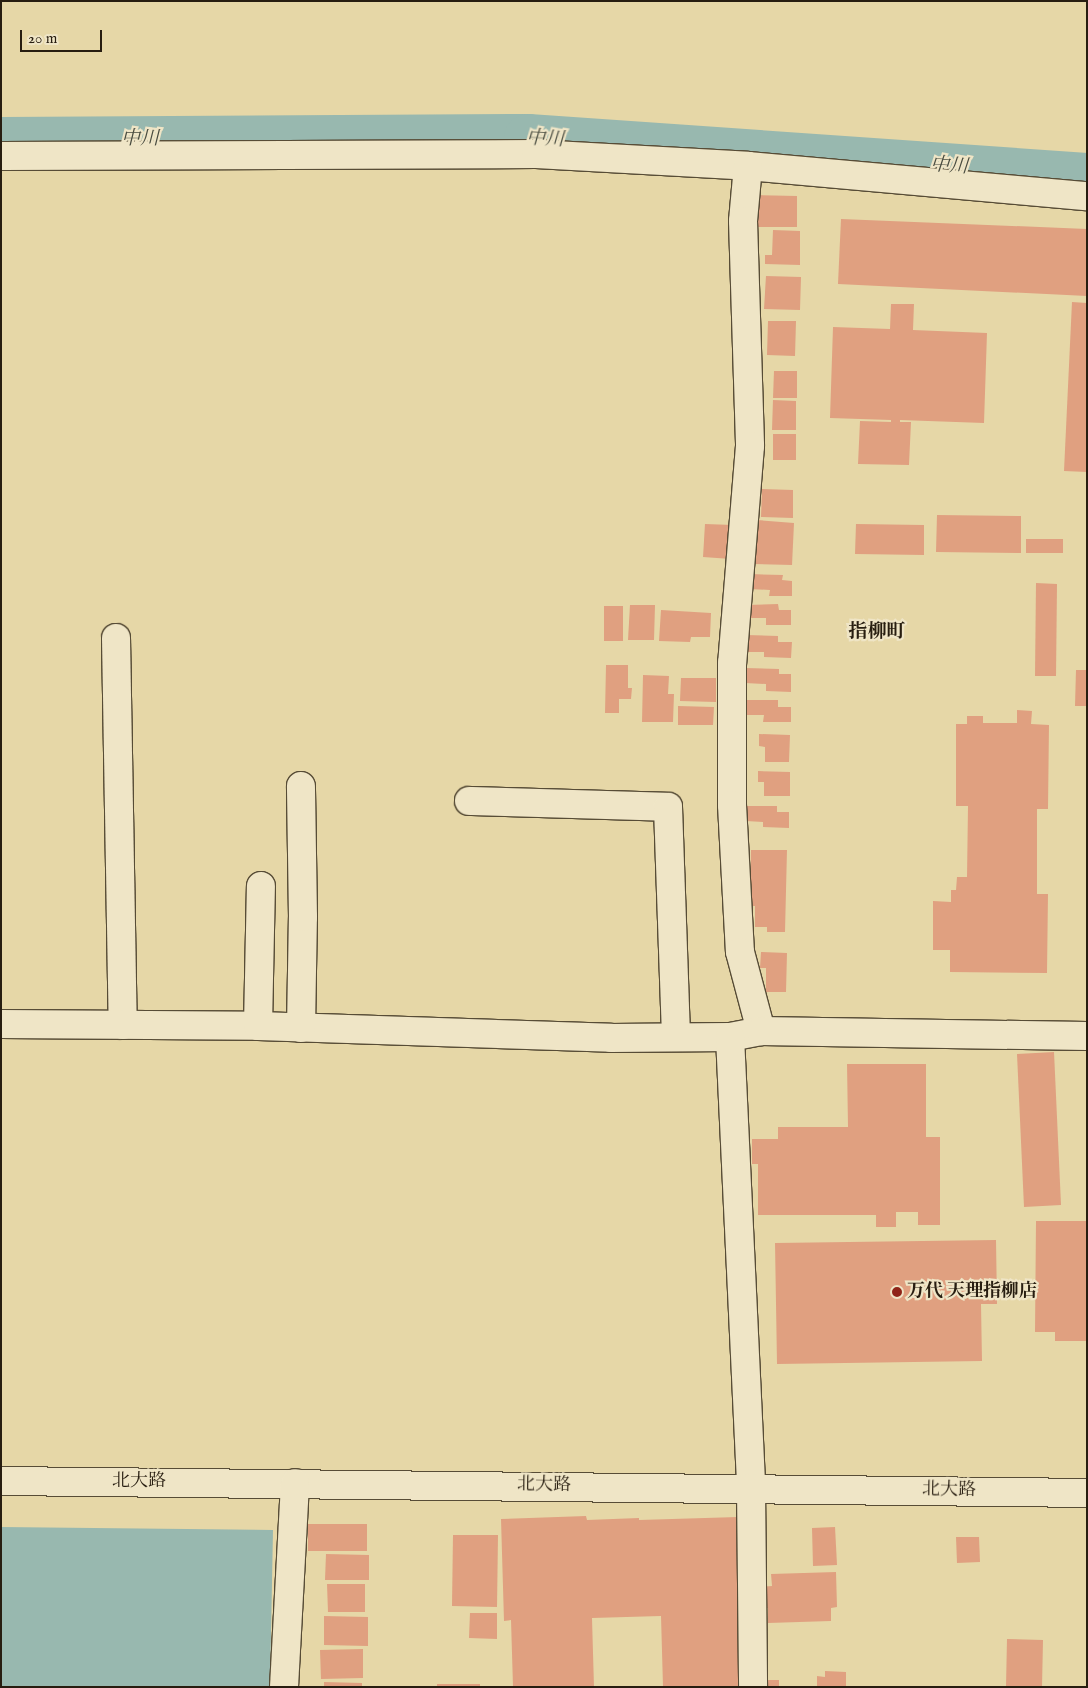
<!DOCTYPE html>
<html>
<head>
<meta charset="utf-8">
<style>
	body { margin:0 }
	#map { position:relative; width:1088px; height:1688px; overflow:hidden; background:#e6d7a7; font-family:"IM FELL English","Noto Serif JP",serif }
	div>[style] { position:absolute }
	.water>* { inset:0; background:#98b8af }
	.river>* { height:49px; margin:-24.5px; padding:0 24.5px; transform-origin:24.5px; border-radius:24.5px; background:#98b8af }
	.building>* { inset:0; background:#e0a080 }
	.roads { filter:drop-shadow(1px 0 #574c36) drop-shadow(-1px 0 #574c36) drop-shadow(0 1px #574c36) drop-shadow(0 -1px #574c36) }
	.minor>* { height:28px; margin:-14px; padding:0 14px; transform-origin:14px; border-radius:14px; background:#efe5c6 }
	.dots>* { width:14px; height:14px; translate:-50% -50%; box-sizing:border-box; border:2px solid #efe5c6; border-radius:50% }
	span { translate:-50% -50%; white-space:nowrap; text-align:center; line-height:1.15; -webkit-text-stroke:4.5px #efe5c6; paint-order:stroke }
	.poi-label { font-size:18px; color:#271d10; font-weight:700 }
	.left { translate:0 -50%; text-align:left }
	.street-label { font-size:18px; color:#271d10 }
	.water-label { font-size:19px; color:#494c40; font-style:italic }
	.neighbourhood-label { font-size:19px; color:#271d10; font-weight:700 }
	.frame { position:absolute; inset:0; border:2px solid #271d10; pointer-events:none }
	.scale { position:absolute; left:20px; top:30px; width:82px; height:22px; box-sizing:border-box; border:2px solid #271d10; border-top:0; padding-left:6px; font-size:15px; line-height:18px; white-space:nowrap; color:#271d10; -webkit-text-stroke:4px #efe5c6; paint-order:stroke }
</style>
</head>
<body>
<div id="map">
	<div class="water">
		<div style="clip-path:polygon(1px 1527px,273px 1530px,270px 1687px,1px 1687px)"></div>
	</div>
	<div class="river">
		<div style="left:1px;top:141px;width:527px;rotate:-0.33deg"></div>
		<div style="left:528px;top:138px;width:560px;rotate:3.99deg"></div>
	</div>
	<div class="building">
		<div style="clip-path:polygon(756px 195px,797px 196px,797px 227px,755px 227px)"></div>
		<div style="clip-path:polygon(841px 219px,1087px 229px,1087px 296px,838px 284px)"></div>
		<div style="clip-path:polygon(773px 230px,800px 231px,800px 265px,765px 264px,765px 255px,772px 255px)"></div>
		<div style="clip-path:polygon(766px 276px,801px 277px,800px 310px,764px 309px)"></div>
		<div style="clip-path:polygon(1072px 302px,1087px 303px,1087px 472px,1064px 471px)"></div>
		<div style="clip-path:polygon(891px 304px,914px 304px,913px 330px,987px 333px,984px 423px,900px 420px,900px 422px,911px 422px,909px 465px,858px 464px,860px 421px,891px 422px,891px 420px,830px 418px,833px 327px,890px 329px)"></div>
		<div style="clip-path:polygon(768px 321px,796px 321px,795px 356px,767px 355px)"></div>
		<div style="clip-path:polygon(774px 371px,797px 371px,797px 398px,773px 398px)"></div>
		<div style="clip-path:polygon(773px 400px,796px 401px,796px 430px,772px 430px)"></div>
		<div style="clip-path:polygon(773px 434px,796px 434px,796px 460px,773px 460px)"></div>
		<div style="clip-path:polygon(762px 489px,793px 490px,793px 518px,761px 517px)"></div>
		<div style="clip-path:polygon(937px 515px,1021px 516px,1021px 553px,936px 552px)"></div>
		<div style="clip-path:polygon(757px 520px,794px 523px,792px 565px,754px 564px)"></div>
		<div style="clip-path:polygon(705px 524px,733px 525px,731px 559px,703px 557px)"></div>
		<div style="clip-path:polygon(856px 524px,924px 525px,924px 555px,855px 554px)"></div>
		<div style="clip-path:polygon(1026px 539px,1063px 539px,1063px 553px,1026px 553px)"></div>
		<div style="clip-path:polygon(749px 574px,783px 575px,782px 580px,792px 581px,792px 596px,769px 596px,770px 590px,749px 589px)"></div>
		<div style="clip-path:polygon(1036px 583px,1057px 584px,1056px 676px,1035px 676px)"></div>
		<div style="clip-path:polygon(778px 604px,779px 610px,791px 610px,791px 625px,766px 625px,766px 618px,748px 618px,747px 605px)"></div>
		<div style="clip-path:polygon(630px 605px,655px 605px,654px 640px,628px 640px)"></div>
		<div style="clip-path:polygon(604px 606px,623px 606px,623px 641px,604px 641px)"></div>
		<div style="clip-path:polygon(661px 610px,711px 613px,710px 637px,691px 637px,690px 642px,659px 641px)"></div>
		<div style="clip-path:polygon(746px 635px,778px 636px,778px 642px,792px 642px,791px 658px,764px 657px,764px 652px,746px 652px)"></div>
		<div style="clip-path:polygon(606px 665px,628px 665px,628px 688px,632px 688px,631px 699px,619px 699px,619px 713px,605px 713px)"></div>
		<div style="clip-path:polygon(745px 668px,779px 669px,779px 674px,791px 674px,791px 692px,766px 691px,766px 684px,745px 683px)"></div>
		<div style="clip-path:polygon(1076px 670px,1087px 670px,1087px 706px,1075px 706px)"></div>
		<div style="clip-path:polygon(643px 675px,669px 676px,668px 694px,674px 694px,673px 722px,642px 722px)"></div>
		<div style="clip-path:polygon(681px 678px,716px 678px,716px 702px,680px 701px)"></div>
		<div style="clip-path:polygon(744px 700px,778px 700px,778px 707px,791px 707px,791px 722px,763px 722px,764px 715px,744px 715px)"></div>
		<div style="clip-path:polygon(678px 706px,714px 707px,713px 725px,678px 725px)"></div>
		<div style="clip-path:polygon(1017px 710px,1032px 711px,1031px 724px,1049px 725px,1048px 809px,1037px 809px,1037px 894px,1048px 894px,1047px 973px,950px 972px,950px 950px,933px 950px,933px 901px,951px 902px,951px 890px,956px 890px,957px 877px,967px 877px,968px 806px,956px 806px,956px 724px,967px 724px,967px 716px,983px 716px,983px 723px,1017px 723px)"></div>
		<div style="clip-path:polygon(759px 734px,790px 735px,789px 762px,765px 762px,765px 747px,759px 746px)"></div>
		<div style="clip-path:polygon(758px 771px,790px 772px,790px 796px,764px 796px,764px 782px,758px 782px)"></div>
		<div style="clip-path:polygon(746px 806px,777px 806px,777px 812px,789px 812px,789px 828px,763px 827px,763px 822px,746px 821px)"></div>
		<div style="clip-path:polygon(751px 850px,787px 850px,785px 932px,767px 932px,767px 927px,755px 927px,755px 906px,750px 906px)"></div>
		<div style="clip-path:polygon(761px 952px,787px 953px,786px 992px,766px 992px,766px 968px,760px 968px)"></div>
		<div style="clip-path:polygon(1054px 1052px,1061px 1205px,1024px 1207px,1017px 1054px)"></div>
		<div style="clip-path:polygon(847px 1064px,926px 1064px,926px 1137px,940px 1137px,940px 1225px,918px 1225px,918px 1212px,896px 1212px,896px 1227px,876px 1227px,876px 1215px,758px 1215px,758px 1164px,752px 1164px,752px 1139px,778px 1139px,778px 1127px,848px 1127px)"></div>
		<div style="clip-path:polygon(1036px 1221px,1087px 1221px,1087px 1341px,1055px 1341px,1055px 1332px,1035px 1332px)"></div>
		<div style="clip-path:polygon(996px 1240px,997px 1304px,981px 1304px,982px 1361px,777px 1364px,775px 1243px)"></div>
		<div style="clip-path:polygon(586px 1516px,587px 1520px,639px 1518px,639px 1520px,738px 1517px,743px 1687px,663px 1687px,661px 1616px,592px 1618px,594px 1687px,513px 1687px,511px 1620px,504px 1621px,501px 1519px)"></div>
		<div style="clip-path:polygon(308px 1524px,367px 1524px,367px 1551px,308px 1551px)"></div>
		<div style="clip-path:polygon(835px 1527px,837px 1565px,813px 1566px,812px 1528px)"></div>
		<div style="clip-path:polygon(453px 1535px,498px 1535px,497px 1607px,452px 1606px)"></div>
		<div style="clip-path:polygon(956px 1537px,979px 1537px,980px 1562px,957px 1563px)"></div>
		<div style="clip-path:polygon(326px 1554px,369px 1555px,369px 1580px,325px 1580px)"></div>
		<div style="clip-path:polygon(836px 1572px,837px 1607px,831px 1608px,831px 1621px,768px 1623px,768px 1608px,760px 1608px,760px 1587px,772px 1586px,771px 1574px)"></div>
		<div style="clip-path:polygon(327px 1584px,365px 1584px,365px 1612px,328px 1612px)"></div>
		<div style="clip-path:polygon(470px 1613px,497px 1613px,497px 1639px,469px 1638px)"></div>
		<div style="clip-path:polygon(324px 1616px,368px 1617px,368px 1646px,324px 1645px)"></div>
		<div style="clip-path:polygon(1007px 1639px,1043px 1640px,1042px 1687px,1006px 1687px)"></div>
		<div style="clip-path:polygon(363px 1649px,363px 1678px,321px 1679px,320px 1650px)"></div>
		<div style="clip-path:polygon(825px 1671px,846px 1672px,846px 1687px,817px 1687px,817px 1676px,825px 1677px)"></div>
		<div style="clip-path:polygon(766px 1680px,779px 1680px,779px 1687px,766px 1687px)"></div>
		<div style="clip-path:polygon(324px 1682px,362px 1683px,362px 1687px,324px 1687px)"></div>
		<div style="clip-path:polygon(437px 1684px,480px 1684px,480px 1687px,437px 1687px)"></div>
	</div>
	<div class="roads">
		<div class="minor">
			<div style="left:1px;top:156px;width:535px;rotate:-0.21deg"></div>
			<div style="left:536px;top:154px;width:212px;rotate:3.2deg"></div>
			<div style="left:748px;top:166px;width:340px;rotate:5.1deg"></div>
			<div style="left:748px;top:166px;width:55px;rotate:95.2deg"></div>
			<div style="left:743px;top:221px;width:225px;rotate:88.2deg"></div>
			<div style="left:750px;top:446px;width:218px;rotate:94.7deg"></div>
			<div style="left:732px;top:663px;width:142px;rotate:90deg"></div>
			<div style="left:732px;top:805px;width:147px;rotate:86.9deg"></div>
			<div style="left:740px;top:952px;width:82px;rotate:75.1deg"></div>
			<div style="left:116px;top:638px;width:387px;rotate:89deg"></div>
			<div style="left:469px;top:801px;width:199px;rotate:1.7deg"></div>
			<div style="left:668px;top:807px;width:230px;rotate:88deg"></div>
			<div style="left:1px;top:1024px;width:257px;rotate:0.4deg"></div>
			<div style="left:258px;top:1026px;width:353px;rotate:1.9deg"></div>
			<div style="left:611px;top:1038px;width:119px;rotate:-0.5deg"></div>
			<div style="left:730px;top:1037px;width:32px;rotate:-11deg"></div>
			<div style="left:761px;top:1031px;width:326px;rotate:0.9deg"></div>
			<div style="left:258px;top:1026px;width:140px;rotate:-88.8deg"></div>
			<div style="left:301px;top:1028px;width:111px;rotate:-89deg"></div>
			<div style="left:303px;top:917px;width:131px;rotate:-90.9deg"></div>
			<div style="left:730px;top:1037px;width:451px;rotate:87.3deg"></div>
			<div style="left:751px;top:1488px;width:199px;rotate:89.4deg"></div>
			<div style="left:1px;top:1481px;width:1086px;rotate:0.63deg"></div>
			<div style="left:284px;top:1687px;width:204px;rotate:-86.9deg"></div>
		</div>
	</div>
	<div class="dots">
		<div style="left:897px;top:1292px;background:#8f2418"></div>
	</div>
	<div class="poi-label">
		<span class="left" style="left:907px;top:1292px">万代 天理指柳店</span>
	</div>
	<div class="street-label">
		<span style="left:139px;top:1482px">北大路</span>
		<span style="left:544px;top:1486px;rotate:1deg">北大路</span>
		<span style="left:949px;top:1491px;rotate:1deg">北大路</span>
	</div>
	<div class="water-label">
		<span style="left:140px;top:140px">中川</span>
		<span style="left:545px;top:140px;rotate:3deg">中川</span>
		<span style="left:949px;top:167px;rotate:4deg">中川</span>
	</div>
	<div class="neighbourhood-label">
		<span style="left:877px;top:633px">指柳町</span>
	</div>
	<div class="frame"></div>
	<div class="scale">20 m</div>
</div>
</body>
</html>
